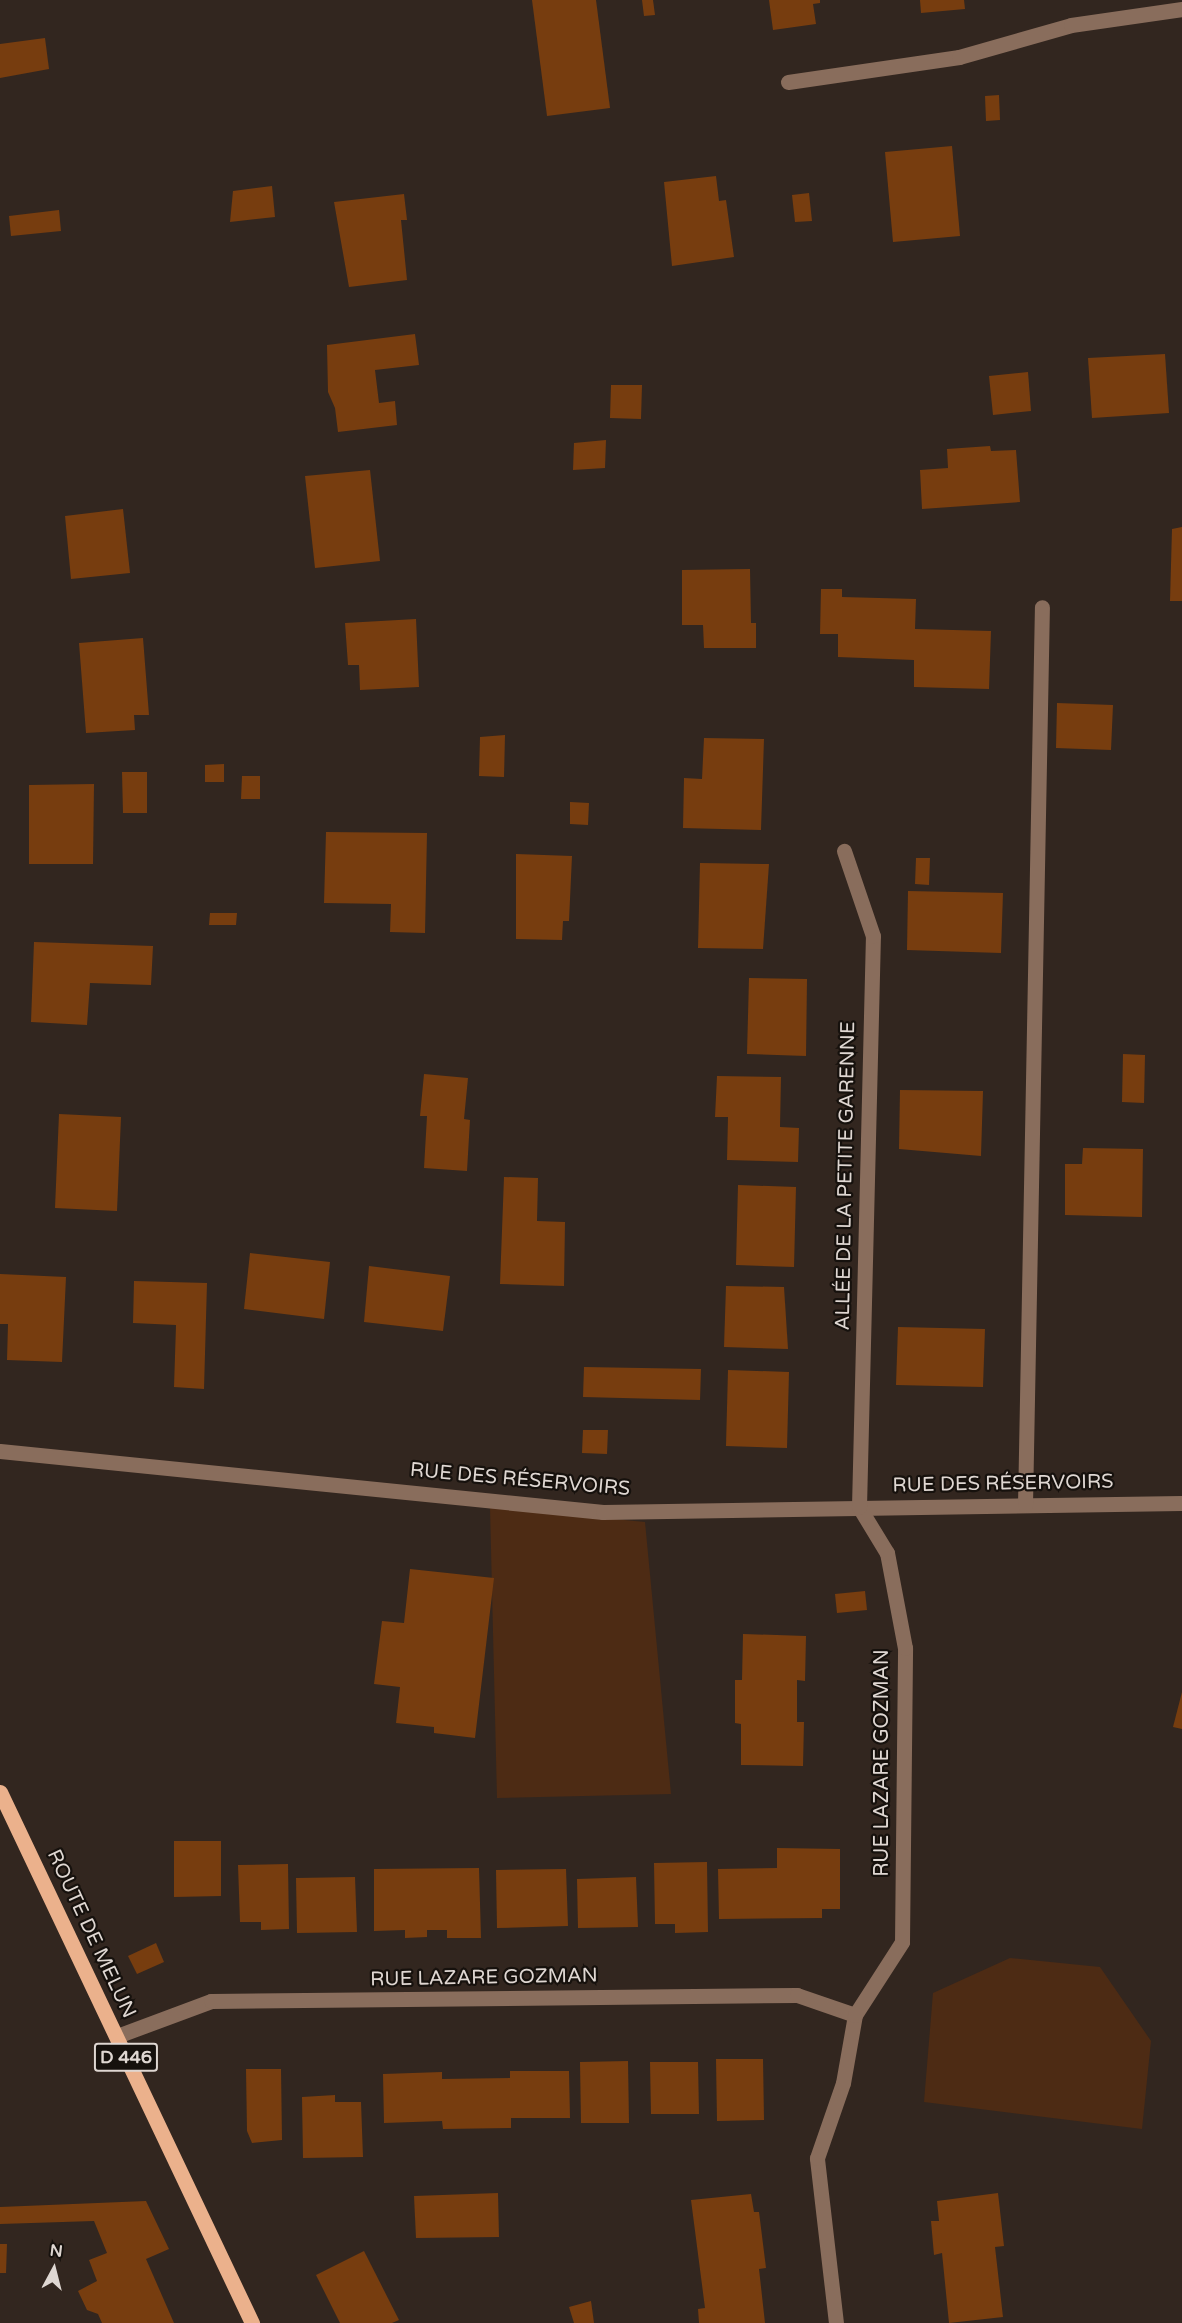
<!DOCTYPE html>
<html>
<head>
<meta charset="utf-8">
<style>
	body { margin:0 }
	#map { position:relative; width:1182px; height:2323px; overflow:hidden; background:#32261f; font-family:"Varela Round",sans-serif }
	div>[style] { position:absolute }
	.green>* { inset:0; background:#4d2b14 }
	.building>* { inset:0; background:#773d0f }
	.minor>* { height:15px; margin:-7.5px; padding:0 7.5px; transform-origin:7.5px; border-radius:7.5px; background:#896d5c }
	.major>* { height:15px; margin:-7.5px; padding:0 7.5px; transform-origin:7.5px; border-radius:7.5px; background:#ebb18c }
	span { translate:-50% -50%; white-space:nowrap; text-align:center; line-height:1.15; -webkit-text-stroke:4.5px #16110d; paint-order:stroke }
	.shield-label span { padding:2px 4px; background:#16110d; border:2px solid; border-radius:4px; -webkit-text-stroke-width:0 }
	.shield-label { font-size:18px; color:#dfd7d2; font-weight:700 }
	.street-label { font-size:20px; color:#dfd7d2 }
	.north { position:absolute; left:24px; top:2239px; width:60px; height:60px; -webkit-text-stroke:4px #16110d; paint-order:stroke; rotate:7deg; font-size:16px; font-weight:700; line-height:24px; text-align:center; color:#dfd7d2 }
	.north::after { content:''; display:block; margin:auto; width:21px; height:27px; background:#dfd7d2; clip-path:polygon(50% 0,100% 100%,50% 72%,0 100%) }
</style>
</head>
<body>
<div id="map">
	<div class="green">
		<div style="clip-path:polygon(490px 1507px,645px 1522px,671px 1794px,497px 1798px)"></div>
		<div style="clip-path:polygon(1010px 1958px,1100px 1967px,1151px 2041px,1142px 2129px,924px 2102px,933px 1993px)"></div>
	</div>
	<div class="building">
		<div style="clip-path:polygon(532px 0,596px 0,610px 108px,547px 116px)"></div>
		<div style="clip-path:polygon(642px 0,653px 0,655px 15px,644px 16px)"></div>
		<div style="clip-path:polygon(769px 0,820px 0,820px 3px,813px 4px,816px 24px,773px 30px)"></div>
		<div style="clip-path:polygon(920px 0,964px 0,965px 9px,921px 13px)"></div>
		<div style="clip-path:polygon(45px 38px,49px 69px,0 78px,0 44px)"></div>
		<div style="clip-path:polygon(999px 95px,1000px 120px,986px 121px,985px 96px)"></div>
		<div style="clip-path:polygon(952px 146px,960px 236px,893px 242px,885px 152px)"></div>
		<div style="clip-path:polygon(716px 176px,719px 201px,726px 200px,734px 257px,672px 266px,664px 182px)"></div>
		<div style="clip-path:polygon(272px 186px,275px 217px,230px 222px,233px 191px)"></div>
		<div style="clip-path:polygon(809px 193px,812px 221px,795px 222px,792px 195px)"></div>
		<div style="clip-path:polygon(404px 194px,407px 220px,401px 220px,407px 280px,349px 287px,334px 202px)"></div>
		<div style="clip-path:polygon(59px 210px,61px 231px,11px 236px,9px 216px)"></div>
		<div style="clip-path:polygon(415px 334px,419px 365px,375px 370px,379px 403px,395px 401px,397px 425px,338px 432px,335px 408px,328px 392px,327px 345px)"></div>
		<div style="clip-path:polygon(1165px 354px,1169px 413px,1092px 418px,1088px 358px)"></div>
		<div style="clip-path:polygon(1028px 372px,1031px 411px,993px 415px,989px 376px)"></div>
		<div style="clip-path:polygon(611px 385px,642px 385px,641px 419px,610px 418px)"></div>
		<div style="clip-path:polygon(606px 440px,605px 468px,573px 470px,574px 443px)"></div>
		<div style="clip-path:polygon(990px 446px,991px 451px,1016px 450px,1020px 502px,922px 509px,920px 470px,948px 468px,947px 449px)"></div>
		<div style="clip-path:polygon(370px 470px,380px 561px,315px 568px,305px 476px)"></div>
		<div style="clip-path:polygon(123px 509px,130px 573px,71px 579px,65px 516px)"></div>
		<div style="clip-path:polygon(1182px 527px,1182px 601px,1170px 601px,1172px 529px)"></div>
		<div style="clip-path:polygon(750px 569px,751px 623px,756px 623px,756px 648px,704px 648px,703px 625px,682px 625px,682px 570px)"></div>
		<div style="clip-path:polygon(821px 589px,842px 589px,842px 597px,916px 599px,915px 629px,991px 631px,989px 689px,914px 687px,914px 660px,838px 657px,838px 634px,820px 634px)"></div>
		<div style="clip-path:polygon(416px 619px,419px 687px,360px 690px,359px 665px,348px 665px,345px 623px)"></div>
		<div style="clip-path:polygon(143px 638px,149px 715px,134px 715px,135px 730px,86px 733px,79px 643px)"></div>
		<div style="clip-path:polygon(1057px 703px,1113px 705px,1111px 750px,1056px 748px)"></div>
		<div style="clip-path:polygon(505px 735px,504px 777px,479px 776px,480px 737px)"></div>
		<div style="clip-path:polygon(704px 738px,764px 739px,761px 830px,683px 828px,684px 778px,702px 779px)"></div>
		<div style="clip-path:polygon(224px 764px,224px 782px,205px 782px,205px 765px)"></div>
		<div style="clip-path:polygon(122px 772px,147px 772px,147px 813px,123px 813px)"></div>
		<div style="clip-path:polygon(242px 776px,260px 776px,260px 799px,241px 799px)"></div>
		<div style="clip-path:polygon(94px 784px,93px 864px,29px 864px,29px 785px)"></div>
		<div style="clip-path:polygon(570px 802px,589px 803px,588px 825px,570px 824px)"></div>
		<div style="clip-path:polygon(326px 832px,427px 833px,425px 933px,390px 932px,391px 904px,324px 903px)"></div>
		<div style="clip-path:polygon(516px 854px,572px 856px,569px 921px,563px 921px,562px 940px,516px 939px)"></div>
		<div style="clip-path:polygon(916px 858px,930px 858px,929px 885px,915px 884px)"></div>
		<div style="clip-path:polygon(700px 863px,769px 864px,763px 949px,698px 948px)"></div>
		<div style="clip-path:polygon(908px 891px,1003px 893px,1001px 953px,907px 950px)"></div>
		<div style="clip-path:polygon(210px 913px,237px 913px,236px 925px,209px 925px)"></div>
		<div style="clip-path:polygon(34px 942px,153px 946px,151px 985px,90px 983px,87px 1025px,31px 1022px)"></div>
		<div style="clip-path:polygon(749px 978px,807px 979px,806px 1056px,747px 1054px)"></div>
		<div style="clip-path:polygon(1123px 1054px,1145px 1055px,1144px 1103px,1122px 1102px)"></div>
		<div style="clip-path:polygon(424px 1074px,468px 1078px,464px 1119px,470px 1120px,467px 1171px,424px 1168px,427px 1116px,420px 1116px)"></div>
		<div style="clip-path:polygon(717px 1076px,781px 1077px,780px 1127px,799px 1128px,798px 1162px,727px 1160px,728px 1117px,715px 1117px)"></div>
		<div style="clip-path:polygon(900px 1090px,983px 1091px,981px 1156px,899px 1149px)"></div>
		<div style="clip-path:polygon(59px 1114px,121px 1117px,117px 1211px,55px 1208px)"></div>
		<div style="clip-path:polygon(1083px 1148px,1143px 1149px,1142px 1217px,1065px 1215px,1065px 1164px,1082px 1164px)"></div>
		<div style="clip-path:polygon(504px 1177px,538px 1178px,537px 1221px,565px 1222px,564px 1286px,500px 1284px)"></div>
		<div style="clip-path:polygon(738px 1185px,796px 1187px,794px 1267px,736px 1265px)"></div>
		<div style="clip-path:polygon(250px 1253px,330px 1262px,324px 1319px,244px 1309px)"></div>
		<div style="clip-path:polygon(369px 1266px,450px 1276px,443px 1331px,364px 1322px)"></div>
		<div style="clip-path:polygon(0 1274px,66px 1277px,62px 1362px,7px 1360px,8px 1324px,0 1324px)"></div>
		<div style="clip-path:polygon(134px 1281px,207px 1283px,204px 1389px,174px 1387px,176px 1325px,133px 1323px)"></div>
		<div style="clip-path:polygon(726px 1286px,784px 1287px,788px 1349px,724px 1347px)"></div>
		<div style="clip-path:polygon(898px 1327px,985px 1329px,983px 1387px,896px 1385px)"></div>
		<div style="clip-path:polygon(584px 1367px,701px 1369px,700px 1400px,583px 1397px)"></div>
		<div style="clip-path:polygon(728px 1370px,789px 1372px,787px 1448px,726px 1446px)"></div>
		<div style="clip-path:polygon(583px 1430px,608px 1430px,607px 1454px,582px 1453px)"></div>
		<div style="clip-path:polygon(410px 1569px,494px 1578px,475px 1738px,434px 1733px,434px 1727px,396px 1723px,400px 1687px,374px 1684px,382px 1621px,404px 1623px)"></div>
		<div style="clip-path:polygon(865px 1591px,867px 1610px,837px 1613px,835px 1594px)"></div>
		<div style="clip-path:polygon(743px 1634px,806px 1636px,805px 1681px,797px 1680px,797px 1722px,804px 1722px,803px 1766px,741px 1765px,741px 1724px,735px 1723px,735px 1680px,742px 1680px)"></div>
		<div style="clip-path:polygon(1182px 1692px,1182px 1729px,1173px 1727px)"></div>
		<div style="clip-path:polygon(174px 1841px,221px 1841px,221px 1896px,174px 1897px)"></div>
		<div style="clip-path:polygon(777px 1848px,840px 1849px,840px 1909px,822px 1909px,822px 1918px,719px 1919px,718px 1869px,777px 1868px)"></div>
		<div style="clip-path:polygon(707px 1862px,708px 1932px,675px 1933px,675px 1924px,655px 1924px,654px 1863px)"></div>
		<div style="clip-path:polygon(288px 1864px,289px 1929px,261px 1930px,261px 1922px,240px 1922px,238px 1865px)"></div>
		<div style="clip-path:polygon(479px 1868px,481px 1938px,447px 1938px,447px 1930px,427px 1930px,427px 1937px,405px 1938px,405px 1930px,374px 1931px,374px 1869px)"></div>
		<div style="clip-path:polygon(566px 1869px,568px 1926px,497px 1928px,496px 1870px)"></div>
		<div style="clip-path:polygon(355px 1877px,357px 1932px,297px 1933px,296px 1878px)"></div>
		<div style="clip-path:polygon(636px 1877px,638px 1927px,578px 1928px,577px 1879px)"></div>
		<div style="clip-path:polygon(156px 1943px,164px 1962px,137px 1974px,128px 1956px)"></div>
		<div style="clip-path:polygon(716px 2059px,763px 2059px,764px 2120px,717px 2121px)"></div>
		<div style="clip-path:polygon(628px 2061px,629px 2123px,581px 2123px,580px 2062px)"></div>
		<div style="clip-path:polygon(650px 2062px,698px 2062px,699px 2114px,651px 2114px)"></div>
		<div style="clip-path:polygon(246px 2069px,281px 2069px,282px 2140px,252px 2143px,247px 2131px)"></div>
		<div style="clip-path:polygon(510px 2071px,569px 2071px,570px 2118px,511px 2118px,511px 2128px,443px 2129px,442px 2121px,384px 2123px,383px 2074px,442px 2072px,442px 2079px,510px 2078px)"></div>
		<div style="clip-path:polygon(335px 2095px,335px 2102px,361px 2102px,363px 2157px,303px 2158px,302px 2097px)"></div>
		<div style="clip-path:polygon(498px 2193px,499px 2237px,416px 2238px,414px 2196px)"></div>
		<div style="clip-path:polygon(998px 2193px,1004px 2246px,995px 2247px,1003px 2317px,949px 2323px,942px 2253px,934px 2255px,931px 2221px,939px 2221px,937px 2201px)"></div>
		<div style="clip-path:polygon(751px 2194px,754px 2212px,759px 2212px,766px 2268px,759px 2269px,765px 2323px,699px 2323px,698px 2309px,705px 2308px,691px 2200px)"></div>
		<div style="clip-path:polygon(146px 2201px,169px 2249px,146px 2259px,174px 2323px,102px 2323px,98px 2314px,87px 2310px,78px 2291px,97px 2281px,89px 2260px,107px 2253px,94px 2221px,0 2224px,0 2207px)"></div>
		<div style="clip-path:polygon(0 2244px,7px 2244px,6px 2273px,0 2273px)"></div>
		<div style="clip-path:polygon(364px 2251px,399px 2320px,392px 2323px,340px 2323px,316px 2275px)"></div>
		<div style="clip-path:polygon(591px 2301px,594px 2323px,574px 2323px,569px 2307px)"></div>
	</div>
	<div class="minor">
		<div style="left:788px;top:82px;width:173px;rotate:-8.3deg"></div>
		<div style="left:959px;top:57px;width:116px;rotate:-15.9deg"></div>
		<div style="left:1071px;top:25px;width:112px;rotate:-8.2deg"></div>
		<div style="left:0;top:1451px;width:606px;rotate:5.78deg"></div>
		<div style="left:603px;top:1512px;width:579px;rotate:-0.89deg"></div>
		<div style="left:1025px;top:1505px;width:898px;rotate:-88.92deg"></div>
		<div style="left:117px;top:2036px;width:100px;rotate:-20.4deg"></div>
		<div style="left:211px;top:2001px;width:586px;rotate:-0.59deg"></div>
		<div style="left:797px;top:1995px;width:61px;rotate:19deg"></div>
		<div style="left:836px;top:2323px;width:166px;rotate:-96.6deg"></div>
		<div style="left:817px;top:2158px;width:79px;rotate:-70.9deg"></div>
		<div style="left:843px;top:2083px;width:69px;rotate:-80deg"></div>
		<div style="left:855px;top:2015px;width:87px;rotate:-57.2deg"></div>
		<div style="left:902px;top:1942px;width:294px;rotate:-89.4deg"></div>
		<div style="left:905px;top:1648px;width:97px;rotate:-100.7deg"></div>
		<div style="left:887px;top:1553px;width:54px;rotate:-121.3deg"></div>
		<div style="left:859px;top:1507px;width:571px;rotate:-88.6deg"></div>
		<div style="left:873px;top:936px;width:90px;rotate:-108.8deg"></div>
	</div>
	<div class="major">
		<div style="left:0;top:1792px;width:588px;rotate:64.61deg"></div>
	</div>
	<div class="shield-label">
		<span style="left:126px;top:2057px">D 446</span>
	</div>
	<div class="street-label">
		<span style="left:846px;top:1176px;rotate:-89deg">ALLÉE DE LA PETITE GARENNE</span>
		<span style="left:520px;top:1480px;rotate:5deg">RUE DES RÉSERVOIRS</span>
		<span style="left:1003px;top:1484px;rotate:-1deg">RUE DES RÉSERVOIRS</span>
		<span style="left:882px;top:1763px;rotate:-90deg">RUE LAZARE GOZMAN</span>
		<span style="left:91px;top:1934px;rotate:65deg">ROUTE DE MELUN</span>
		<span style="left:484px;top:1978px;rotate:-1deg">RUE LAZARE GOZMAN</span>
	</div>
	<div class="north">N</div>
</div>
</body>
</html>
